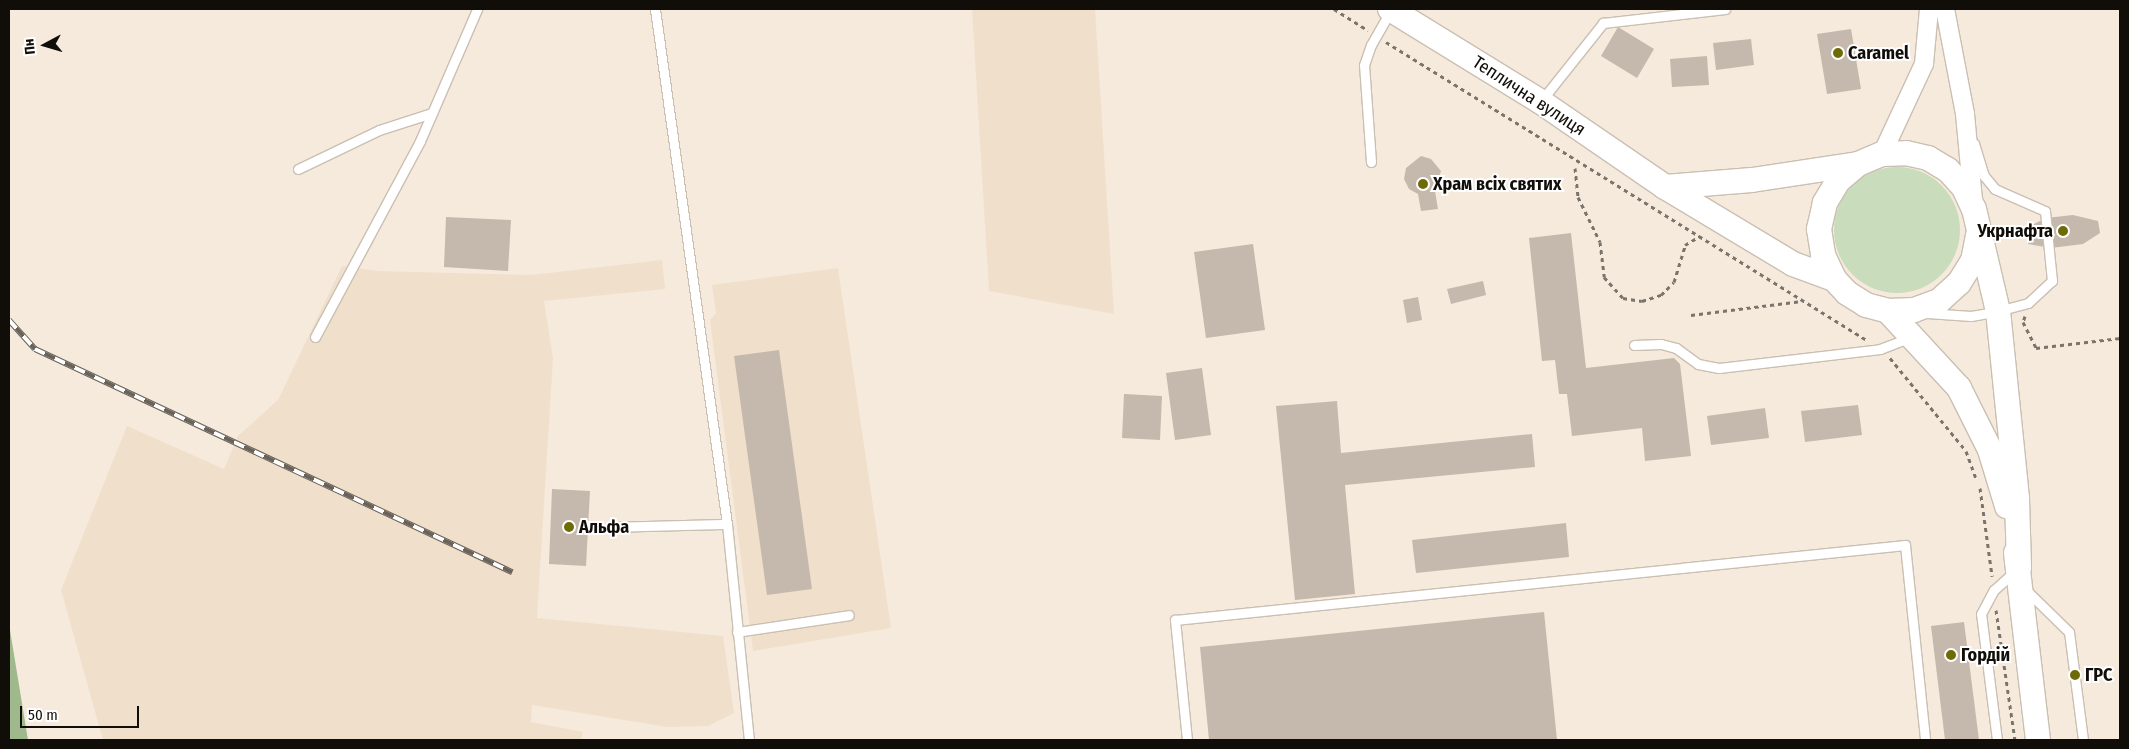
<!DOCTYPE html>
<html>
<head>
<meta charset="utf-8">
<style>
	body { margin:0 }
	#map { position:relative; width:2129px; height:749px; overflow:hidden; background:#f6eadc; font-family:"Fira Sans Condensed",sans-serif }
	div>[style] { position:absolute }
	.built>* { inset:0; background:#f0e0cb }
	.green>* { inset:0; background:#c9dcbc }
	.round { border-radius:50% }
	.forest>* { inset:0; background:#9fb98c }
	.building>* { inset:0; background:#c4b9ac }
	.path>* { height:3px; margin-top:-1.5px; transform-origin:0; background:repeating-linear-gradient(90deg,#7b746b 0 4px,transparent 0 8px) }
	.roads { filter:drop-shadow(1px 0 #cabfb2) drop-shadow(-1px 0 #cabfb2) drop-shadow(0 1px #cabfb2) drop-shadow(0 -1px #cabfb2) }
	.service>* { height:9px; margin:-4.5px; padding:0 4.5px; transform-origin:4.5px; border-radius:4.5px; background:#fff }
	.minor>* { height:18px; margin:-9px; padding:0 9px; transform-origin:9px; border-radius:9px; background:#fff }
	.secondary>* { height:24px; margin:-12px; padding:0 12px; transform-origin:12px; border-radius:12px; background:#fff }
	.rail>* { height:5.5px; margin-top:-2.75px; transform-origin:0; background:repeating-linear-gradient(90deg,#fff 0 11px,#6a635b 0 22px); box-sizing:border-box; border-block:1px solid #6a635b }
	.dots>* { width:14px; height:14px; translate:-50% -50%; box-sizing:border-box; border:2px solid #fff; border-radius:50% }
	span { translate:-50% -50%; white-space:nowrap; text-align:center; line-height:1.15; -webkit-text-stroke:4px #fff; paint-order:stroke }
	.poi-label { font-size:18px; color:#110d09; font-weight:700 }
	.left { translate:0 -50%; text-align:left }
	.right { translate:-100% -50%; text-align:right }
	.street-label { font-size:18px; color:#110d09 }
	.frame { position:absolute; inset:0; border:10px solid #110d09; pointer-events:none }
	.north { position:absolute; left:20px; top:20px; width:50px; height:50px; -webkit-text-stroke:4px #fff; paint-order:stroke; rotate:264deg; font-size:14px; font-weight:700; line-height:20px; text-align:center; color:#110d09 }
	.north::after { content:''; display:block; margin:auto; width:18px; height:22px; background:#110d09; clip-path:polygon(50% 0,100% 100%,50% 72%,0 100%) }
	.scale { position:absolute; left:20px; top:706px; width:119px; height:22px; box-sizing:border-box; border:2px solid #110d09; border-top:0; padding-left:6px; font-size:15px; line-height:18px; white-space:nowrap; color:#110d09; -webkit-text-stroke:4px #fff; paint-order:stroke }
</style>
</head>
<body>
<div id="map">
	<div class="built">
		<div style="clip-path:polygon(972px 9px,1095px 9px,1114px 314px,989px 291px)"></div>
		<div style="clip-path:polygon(662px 260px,665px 289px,544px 301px,553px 359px,537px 618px,723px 636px,734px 713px,708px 726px,667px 727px,532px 705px,531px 722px,583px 732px,581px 740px,103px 740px,61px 590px,127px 426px,224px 469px,238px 436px,278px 400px,342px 266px,378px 271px,531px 275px)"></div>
		<div style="clip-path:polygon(838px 268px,891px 628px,753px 651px,710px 320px,716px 313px,712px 285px)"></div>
	</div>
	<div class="green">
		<div class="round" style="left:1834px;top:167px;width:126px;height:126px"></div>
	</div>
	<div class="forest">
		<div style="clip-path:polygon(9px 624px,28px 740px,9px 740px)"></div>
	</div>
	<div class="building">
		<div style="clip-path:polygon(1618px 27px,1654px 49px,1637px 78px,1601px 56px)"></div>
		<div style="clip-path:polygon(1851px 29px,1861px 89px,1827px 94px,1817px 34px)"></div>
		<div style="clip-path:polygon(1751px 39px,1754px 65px,1716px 70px,1713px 43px)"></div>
		<div style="clip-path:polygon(1707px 56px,1709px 85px,1672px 87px,1670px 59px)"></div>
		<div style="clip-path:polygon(1421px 156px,1431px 159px,1441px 171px,1435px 191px,1438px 209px,1421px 211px,1418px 194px,1409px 189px,1404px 179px,1406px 168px)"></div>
		<div style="clip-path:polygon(2073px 215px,2098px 221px,2100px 233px,2083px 244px,2051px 248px,2028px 244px,2026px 228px,2046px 218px)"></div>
		<div style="clip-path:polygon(446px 217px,511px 220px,508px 271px,444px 267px)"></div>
		<div style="clip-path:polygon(1571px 233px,1586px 368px,1674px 358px,1680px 364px,1691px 456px,1645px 461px,1642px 428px,1572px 436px,1567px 394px,1559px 394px,1555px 360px,1542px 361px,1529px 238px)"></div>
		<div style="clip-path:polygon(1253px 244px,1265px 330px,1206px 338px,1194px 252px)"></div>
		<div style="clip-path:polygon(1483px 281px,1486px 295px,1451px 304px,1447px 289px)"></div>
		<div style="clip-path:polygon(1418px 297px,1422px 320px,1407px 323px,1403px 300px)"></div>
		<div style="clip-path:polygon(779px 350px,812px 589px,767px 595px,734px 356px)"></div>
		<div style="clip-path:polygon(1202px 368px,1211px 435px,1175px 440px,1166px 373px)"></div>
		<div style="clip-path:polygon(1124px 394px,1162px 396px,1160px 440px,1122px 438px)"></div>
		<div style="clip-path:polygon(1337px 401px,1341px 453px,1532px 434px,1535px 467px,1345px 485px,1355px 594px,1295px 600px,1276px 406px)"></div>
		<div style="clip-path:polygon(1858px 405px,1862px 435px,1805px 442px,1801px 411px)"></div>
		<div style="clip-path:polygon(1765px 408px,1769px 438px,1711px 445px,1707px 416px)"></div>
		<div style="clip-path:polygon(552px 489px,590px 491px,586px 566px,549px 564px)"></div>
		<div style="clip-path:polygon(1566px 523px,1569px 557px,1416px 573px,1412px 540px)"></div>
		<div style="clip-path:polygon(1544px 612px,1557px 740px,1209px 740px,1200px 647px)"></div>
		<div style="clip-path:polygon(1964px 622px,1979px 740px,1945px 740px,1931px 626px)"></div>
	</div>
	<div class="path">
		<div style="left:1334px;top:9px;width:40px;rotate:32deg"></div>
		<div style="left:1386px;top:42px;width:564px;rotate:31.8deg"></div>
		<div style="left:1575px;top:168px;width:29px;rotate:84deg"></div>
		<div style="left:1578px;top:197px;width:50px;rotate:63.9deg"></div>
		<div style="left:1600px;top:242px;width:35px;rotate:83deg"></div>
		<div style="left:1604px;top:277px;width:28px;rotate:48deg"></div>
		<div style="left:1623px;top:298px;width:19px;rotate:9deg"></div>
		<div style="left:1642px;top:301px;width:20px;rotate:-18deg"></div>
		<div style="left:1661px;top:295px;width:18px;rotate:-45deg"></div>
		<div style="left:1674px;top:282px;width:39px;rotate:-73deg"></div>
		<div style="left:1685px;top:245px;width:17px;rotate:-31deg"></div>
		<div style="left:1691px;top:315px;width:112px;rotate:-7.2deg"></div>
		<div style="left:2025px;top:316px;width:6px;rotate:108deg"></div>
		<div style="left:2023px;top:322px;width:29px;rotate:63deg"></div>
		<div style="left:2036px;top:348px;width:85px;rotate:-6.8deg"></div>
		<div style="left:1890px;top:358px;width:120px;rotate:50.7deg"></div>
		<div style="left:1966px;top:451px;width:29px;rotate:70deg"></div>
		<div style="left:1980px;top:488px;width:89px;rotate:82.2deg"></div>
		<div style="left:1996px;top:610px;width:131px;rotate:81.7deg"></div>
	</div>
	<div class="roads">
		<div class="service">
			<div style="left:655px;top:9px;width:520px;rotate:82.04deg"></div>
			<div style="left:727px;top:524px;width:217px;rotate:84.2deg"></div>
			<div style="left:1541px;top:101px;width:100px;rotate:-51.5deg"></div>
			<div style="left:1603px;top:23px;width:123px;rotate:-6.5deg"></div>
			<div style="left:1371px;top:162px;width:97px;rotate:-94.1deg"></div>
			<div style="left:1364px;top:65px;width:21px;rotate:-71deg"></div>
			<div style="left:1371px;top:45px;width:40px;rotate:-60.3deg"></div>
			<div style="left:298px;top:169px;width:90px;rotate:-25.7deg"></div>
			<div style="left:379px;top:130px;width:56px;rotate:-17.8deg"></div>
			<div style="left:1927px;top:313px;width:44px;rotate:3.9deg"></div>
			<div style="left:1971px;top:316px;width:27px;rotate:-10deg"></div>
			<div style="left:1998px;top:311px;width:31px;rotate:-15deg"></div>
			<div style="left:2028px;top:303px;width:33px;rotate:-43deg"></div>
			<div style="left:2052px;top:281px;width:70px;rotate:-95.7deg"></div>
			<div style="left:2045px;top:211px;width:55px;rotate:-156.3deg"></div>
			<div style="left:1995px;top:189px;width:17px;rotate:-130deg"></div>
			<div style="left:1984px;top:176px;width:34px;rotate:-107deg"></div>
			<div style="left:315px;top:337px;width:222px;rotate:-61.8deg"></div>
			<div style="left:420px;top:141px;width:144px;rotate:-66.6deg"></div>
			<div style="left:1634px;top:345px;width:27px;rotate:-2deg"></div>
			<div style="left:1661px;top:344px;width:16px;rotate:15deg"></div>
			<div style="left:1676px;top:348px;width:27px;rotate:36deg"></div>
			<div style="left:1698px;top:364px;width:21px;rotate:11deg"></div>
			<div style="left:1719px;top:368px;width:162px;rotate:-6.7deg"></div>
			<div style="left:1880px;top:349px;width:31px;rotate:-21deg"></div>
			<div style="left:612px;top:527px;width:115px;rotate:-1.5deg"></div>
			<div style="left:2026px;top:590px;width:60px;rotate:44.3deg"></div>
			<div style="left:2069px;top:632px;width:109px;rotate:82.6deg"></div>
			<div style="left:737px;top:632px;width:113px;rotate:-8.6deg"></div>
			<div style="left:1187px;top:740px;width:121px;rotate:-95.7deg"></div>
			<div style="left:1175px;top:620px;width:734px;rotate:-5.87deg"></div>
			<div style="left:1905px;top:545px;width:196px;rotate:84.1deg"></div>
			<div style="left:1997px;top:740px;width:127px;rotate:-97.2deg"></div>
			<div style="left:1981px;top:614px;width:27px;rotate:-62deg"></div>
			<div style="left:1994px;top:590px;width:27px;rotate:-42deg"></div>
		</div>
		<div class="minor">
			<div style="left:1945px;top:9px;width:107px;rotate:79.2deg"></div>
			<div style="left:1965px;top:114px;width:87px;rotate:84.7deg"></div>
			<div style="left:1882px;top:154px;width:99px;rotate:-65deg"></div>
			<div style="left:1924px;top:64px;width:55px;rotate:-84.8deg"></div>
		</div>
		<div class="secondary">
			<div style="left:1390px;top:9px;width:177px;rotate:31.6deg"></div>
			<div style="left:1541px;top:102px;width:150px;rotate:34.4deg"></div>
			<div style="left:1665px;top:187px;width:149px;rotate:31deg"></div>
			<div style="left:1793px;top:264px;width:44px;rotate:20.1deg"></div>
			<div style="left:1858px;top:164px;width:26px;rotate:140deg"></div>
			<div style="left:1838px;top:181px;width:26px;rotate:121deg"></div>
			<div style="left:1825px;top:203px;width:27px;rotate:103deg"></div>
			<div style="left:1819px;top:229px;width:26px;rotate:81deg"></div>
			<div style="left:1823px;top:255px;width:26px;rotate:65deg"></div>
			<div style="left:1834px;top:279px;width:19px;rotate:47deg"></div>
			<div style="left:1847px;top:293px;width:22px;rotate:32deg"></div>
			<div style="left:1866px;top:305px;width:23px;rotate:15deg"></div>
			<div style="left:1888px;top:311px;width:26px;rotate:-2deg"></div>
			<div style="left:1914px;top:310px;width:27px;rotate:-20deg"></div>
			<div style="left:1939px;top:301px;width:27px;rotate:-42deg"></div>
			<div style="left:1959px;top:283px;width:26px;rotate:-58deg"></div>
			<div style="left:1973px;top:261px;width:26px;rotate:-79deg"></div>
			<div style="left:1665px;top:187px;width:87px;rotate:-4.6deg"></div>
			<div style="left:1752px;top:180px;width:107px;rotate:-8.6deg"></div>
			<div style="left:1858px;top:164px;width:26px;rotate:-23deg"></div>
			<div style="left:1882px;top:154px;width:24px;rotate:-2deg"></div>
			<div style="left:1906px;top:153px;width:23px;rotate:13deg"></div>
			<div style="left:1928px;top:158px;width:23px;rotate:31deg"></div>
			<div style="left:1948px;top:170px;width:24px;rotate:48deg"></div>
			<div style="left:1964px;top:188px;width:23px;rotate:65deg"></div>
			<div style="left:1974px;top:209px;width:105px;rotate:76.8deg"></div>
			<div style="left:1998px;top:311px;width:189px;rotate:84.2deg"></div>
			<div style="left:2017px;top:499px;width:69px;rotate:88.3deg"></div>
			<div style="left:1888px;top:311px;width:105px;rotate:47.3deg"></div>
			<div style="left:1959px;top:388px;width:69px;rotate:63.4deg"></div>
			<div style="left:1990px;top:450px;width:59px;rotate:73.1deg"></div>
			<div style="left:2016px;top:553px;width:188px;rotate:83.3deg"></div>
		</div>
	</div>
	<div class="rail">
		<div style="left:9px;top:320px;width:39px;rotate:48deg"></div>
		<div style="left:35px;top:349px;width:527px;rotate:25.06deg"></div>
	</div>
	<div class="dots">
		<div style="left:1838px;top:53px;background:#6e6b07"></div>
		<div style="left:1423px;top:184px;background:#6e6b07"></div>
		<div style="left:2063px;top:231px;background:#6e6b07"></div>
		<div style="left:569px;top:527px;background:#6e6b07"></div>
		<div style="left:1951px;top:655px;background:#6e6b07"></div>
		<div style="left:2075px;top:675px;background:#6e6b07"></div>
	</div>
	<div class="poi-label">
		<span class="left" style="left:1848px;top:53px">Caramel</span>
		<span class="left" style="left:1433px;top:184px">Храм всіх святих</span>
		<span class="right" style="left:2053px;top:231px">Укрнафта</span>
		<span class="left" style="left:579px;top:527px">Альфа</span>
		<span class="left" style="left:1961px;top:655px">Гордій</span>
		<span class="left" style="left:2085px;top:675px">ГРС</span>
	</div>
	<div class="street-label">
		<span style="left:1529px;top:96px;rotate:33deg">Теплична вулиця</span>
	</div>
	<div class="frame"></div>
	<div class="north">Пн</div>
	<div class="scale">50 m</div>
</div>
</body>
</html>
